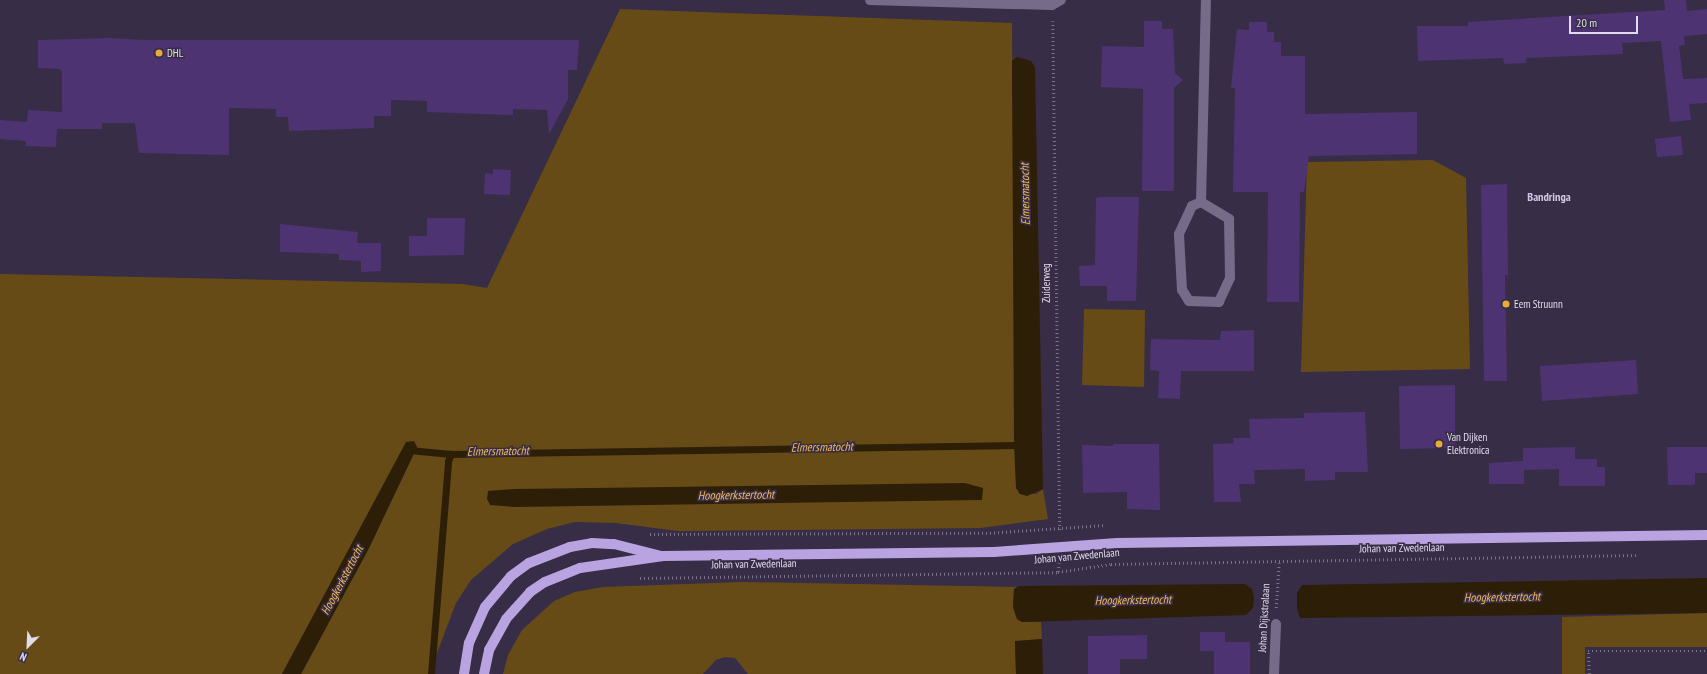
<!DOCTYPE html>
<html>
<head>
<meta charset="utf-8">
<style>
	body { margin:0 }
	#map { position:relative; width:1707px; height:674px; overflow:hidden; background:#372d46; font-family:"PT Sans Narrow",sans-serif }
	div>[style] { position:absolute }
	.green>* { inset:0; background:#674b17 }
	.water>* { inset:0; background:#2d1f07 }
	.stream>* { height:7px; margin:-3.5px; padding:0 3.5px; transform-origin:3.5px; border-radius:3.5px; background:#2d1f07 }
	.building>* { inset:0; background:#4e3373 }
	.path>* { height:2.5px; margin-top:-1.25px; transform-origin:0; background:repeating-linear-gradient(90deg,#7b7388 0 1px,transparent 0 4px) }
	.minor>* { height:10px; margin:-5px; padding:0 5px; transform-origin:5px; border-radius:5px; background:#766c8a }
	.major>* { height:10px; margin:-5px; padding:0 5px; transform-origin:5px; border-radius:5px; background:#b9a3e1 }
	.dots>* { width:11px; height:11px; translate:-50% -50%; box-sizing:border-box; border:2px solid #372d46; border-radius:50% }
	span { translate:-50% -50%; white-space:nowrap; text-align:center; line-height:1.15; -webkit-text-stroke:3px #372d46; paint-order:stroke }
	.poi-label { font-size:11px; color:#e1dcec }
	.left { translate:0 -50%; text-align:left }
	.street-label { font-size:11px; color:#e1dcec }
	.water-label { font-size:12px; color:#f4bb52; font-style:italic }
	.neighbourhood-label { font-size:12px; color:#d2c7e7; font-weight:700 }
	.north { position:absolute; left:8px; top:626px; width:40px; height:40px; -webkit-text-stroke:3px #372d46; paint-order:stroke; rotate:204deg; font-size:11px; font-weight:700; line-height:16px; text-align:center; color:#e1dcec }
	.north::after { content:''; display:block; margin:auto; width:14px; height:18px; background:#e1dcec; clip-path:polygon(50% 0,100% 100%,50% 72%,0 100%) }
	.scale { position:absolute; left:1569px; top:16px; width:69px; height:18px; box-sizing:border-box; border:2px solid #e1dcec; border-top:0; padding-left:5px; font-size:12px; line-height:14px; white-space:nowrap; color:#e1dcec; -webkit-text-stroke:3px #372d46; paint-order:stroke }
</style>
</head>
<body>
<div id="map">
	<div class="green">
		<div style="clip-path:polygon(620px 9px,1012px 23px,1016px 488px,1020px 494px,1036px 494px,1043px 489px,1048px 519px,980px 528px,678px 531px,616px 523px,575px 522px,547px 529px,513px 544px,471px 580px,456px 603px,429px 674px,301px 674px,369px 548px,417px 447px,406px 443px,282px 674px,0 674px,0 274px,463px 284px,487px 288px)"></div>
		<div style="clip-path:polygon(1433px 160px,1466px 178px,1470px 369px,1301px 372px,1307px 162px)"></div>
		<div style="clip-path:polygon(1084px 309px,1145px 310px,1144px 387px,1082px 385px)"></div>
		<div style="clip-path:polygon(742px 582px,1018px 587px,1014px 589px,1013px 607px,1017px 619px,1022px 622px,1041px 622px,1042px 639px,1015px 641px,1016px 674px,748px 674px,735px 658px,725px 657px,716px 660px,703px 674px,503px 674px,508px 655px,522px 630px,554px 601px,575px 592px,603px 587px)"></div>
		<div style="clip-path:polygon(1707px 613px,1707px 647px,1585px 647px,1585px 674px,1562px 674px,1562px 617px)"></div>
	</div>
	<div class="water">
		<div style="clip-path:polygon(1017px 57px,1031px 61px,1035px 67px,1043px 489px,1027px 496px,1020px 494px,1016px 488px,1014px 444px,1012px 61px)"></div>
		<div style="clip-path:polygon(414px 441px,417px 447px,369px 548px,301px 674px,282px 674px,406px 442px)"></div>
		<div style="clip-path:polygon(965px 483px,983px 488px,982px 500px,515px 507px,490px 505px,487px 499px,488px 491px,514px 489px)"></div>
		<div style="clip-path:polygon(1707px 578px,1707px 613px,1300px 618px,1297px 609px,1297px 593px,1302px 585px)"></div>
		<div style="clip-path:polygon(1245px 584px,1252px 589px,1254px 598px,1253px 608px,1246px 615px,1022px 622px,1017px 619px,1013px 607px,1014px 589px,1019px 586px)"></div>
		<div style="clip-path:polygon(1042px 639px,1043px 674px,1016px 674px,1015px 641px)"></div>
	</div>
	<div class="stream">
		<div style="left:409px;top:450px;width:42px;rotate:5.4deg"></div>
		<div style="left:431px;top:674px;width:214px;rotate:-85.4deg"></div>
		<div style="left:448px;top:461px;width:8px;rotate:-67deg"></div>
		<div style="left:451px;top:454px;width:572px;rotate:-0.9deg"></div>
	</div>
	<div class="building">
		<div style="clip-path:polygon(1664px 0,1686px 0,1687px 11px,1707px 9px,1707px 34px,1684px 36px,1685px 45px,1679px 46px,1683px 79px,1707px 78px,1707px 103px,1689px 104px,1691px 120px,1670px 122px,1661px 41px,1622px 43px,1623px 54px,1526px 58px,1526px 63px,1504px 64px,1503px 58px,1418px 61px,1417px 26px,1468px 26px,1468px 22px,1665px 10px)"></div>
		<div style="clip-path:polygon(1144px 21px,1162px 21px,1162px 29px,1173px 29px,1175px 73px,1183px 80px,1174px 88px,1174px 191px,1142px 191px,1143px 89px,1101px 87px,1102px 46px,1144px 47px)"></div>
		<div style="clip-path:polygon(1249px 22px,1267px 22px,1267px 32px,1274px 32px,1274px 42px,1281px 42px,1281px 56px,1305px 56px,1305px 114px,1417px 112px,1417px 154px,1309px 156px,1304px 192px,1300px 192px,1299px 302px,1267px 302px,1268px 192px,1233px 192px,1235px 88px,1231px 88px,1237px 29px,1249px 30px)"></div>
		<div style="clip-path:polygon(110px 38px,145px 40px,579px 40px,577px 70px,568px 70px,568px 99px,549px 134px,547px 110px,513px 109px,513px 115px,427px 112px,427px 101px,391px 100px,391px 116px,374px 116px,374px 128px,289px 131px,288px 117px,276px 117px,276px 109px,229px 108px,229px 155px,139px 153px,135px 123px,102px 123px,102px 129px,57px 129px,56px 147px,26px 146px,26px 141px,0 139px,0 120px,27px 122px,28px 110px,62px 112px,62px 72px,60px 69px,38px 68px,38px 40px)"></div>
		<div style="clip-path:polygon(1681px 136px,1683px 155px,1657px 157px,1655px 139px)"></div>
		<div style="clip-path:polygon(493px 169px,511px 170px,510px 195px,484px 194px,485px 173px,493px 174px)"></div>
		<div style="clip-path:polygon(1507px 184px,1508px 275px,1505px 275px,1507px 381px,1484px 381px,1481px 185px)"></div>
		<div style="clip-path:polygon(1099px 197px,1139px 197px,1136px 301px,1107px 301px,1107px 286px,1080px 286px,1079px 266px,1095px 265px,1096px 198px)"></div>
		<div style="clip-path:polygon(427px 218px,465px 218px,464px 255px,409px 256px,409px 236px,427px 236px)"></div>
		<div style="clip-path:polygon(280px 224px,358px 232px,357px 243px,381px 243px,381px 271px,361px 272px,361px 261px,339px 260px,339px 254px,280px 252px)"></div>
		<div style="clip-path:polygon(1254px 330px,1254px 371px,1181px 371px,1180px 399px,1158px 398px,1159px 371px,1150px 370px,1151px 339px,1220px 340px,1221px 331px)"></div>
		<div style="clip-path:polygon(1636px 360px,1638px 394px,1542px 401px,1540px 366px)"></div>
		<div style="clip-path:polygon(1455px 385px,1455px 448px,1400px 449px,1399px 386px)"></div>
		<div style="clip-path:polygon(1365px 412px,1368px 472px,1335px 472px,1335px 480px,1305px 481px,1305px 469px,1254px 470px,1255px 484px,1239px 484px,1241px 502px,1214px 502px,1213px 444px,1234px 443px,1233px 438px,1250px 438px,1249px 419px,1304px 418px,1304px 413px)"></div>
		<div style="clip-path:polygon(1113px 444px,1159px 444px,1160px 510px,1127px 509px,1127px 492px,1083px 493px,1082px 445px,1113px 446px)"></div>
		<div style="clip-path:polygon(1575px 447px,1575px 459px,1597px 459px,1597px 467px,1605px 467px,1605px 486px,1559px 486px,1559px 469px,1524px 470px,1524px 484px,1489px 484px,1489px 463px,1523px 461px,1523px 448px)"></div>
		<div style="clip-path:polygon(1667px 447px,1707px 447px,1707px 473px,1695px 473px,1695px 485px,1668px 485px)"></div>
		<div style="clip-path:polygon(1200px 632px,1225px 632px,1225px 642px,1250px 642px,1250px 674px,1214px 674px,1214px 651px,1200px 651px)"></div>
		<div style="clip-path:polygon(1147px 635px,1147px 659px,1120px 659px,1120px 674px,1088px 674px,1088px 636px)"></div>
	</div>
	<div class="path">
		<div style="left:1053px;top:21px;width:511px;rotate:89.22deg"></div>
		<div style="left:650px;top:534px;width:336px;rotate:-0.2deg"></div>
		<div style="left:986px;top:533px;width:119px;rotate:-3.8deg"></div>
		<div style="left:1058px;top:572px;width:9px;rotate:-84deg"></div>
		<div style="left:640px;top:578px;width:418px;rotate:-0.8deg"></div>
		<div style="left:1058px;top:572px;width:54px;rotate:-8.6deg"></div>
		<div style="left:1111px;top:564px;width:525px;rotate:-0.98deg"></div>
		<div style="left:1276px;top:608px;width:45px;rotate:-86.2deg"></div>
		<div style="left:1589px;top:674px;width:23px;rotate:-92deg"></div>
		<div style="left:1588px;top:651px;width:119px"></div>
	</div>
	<div class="minor">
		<div style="left:870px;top:0;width:182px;rotate:1.6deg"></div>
		<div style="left:1052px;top:5px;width:10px;rotate:-29deg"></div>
		<div style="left:1201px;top:202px;width:33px;rotate:31deg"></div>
		<div style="left:1229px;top:219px;width:59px;rotate:89deg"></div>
		<div style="left:1230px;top:278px;width:26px;rotate:115deg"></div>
		<div style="left:1219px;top:302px;width:30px;rotate:-178deg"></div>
		<div style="left:1189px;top:301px;width:13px;rotate:-122deg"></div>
		<div style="left:1182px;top:290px;width:56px;rotate:-93.1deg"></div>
		<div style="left:1179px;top:234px;width:31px;rotate:-65deg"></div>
		<div style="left:1192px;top:206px;width:10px;rotate:-24deg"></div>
		<div style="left:1201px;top:202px;width:202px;rotate:-88.6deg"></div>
		<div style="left:1274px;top:674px;width:50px;rotate:-87.7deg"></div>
	</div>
	<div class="major">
		<div style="left:464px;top:674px;width:31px;rotate:-81deg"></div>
		<div style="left:469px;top:643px;width:39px;rotate:-66deg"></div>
		<div style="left:485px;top:607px;width:40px;rotate:-50deg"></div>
		<div style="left:511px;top:576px;width:22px;rotate:-36deg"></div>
		<div style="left:529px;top:563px;width:44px;rotate:-21.3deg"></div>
		<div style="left:570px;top:547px;width:22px;rotate:-10deg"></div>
		<div style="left:592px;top:543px;width:22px;rotate:3deg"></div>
		<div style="left:614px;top:544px;width:49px;rotate:14.3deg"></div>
		<div style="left:484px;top:674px;width:25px;rotate:-78deg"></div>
		<div style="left:489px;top:650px;width:35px;rotate:-61deg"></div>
		<div style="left:506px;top:619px;width:36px;rotate:-48deg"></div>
		<div style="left:530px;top:592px;width:18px;rotate:-34deg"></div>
		<div style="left:545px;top:582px;width:38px;rotate:-22deg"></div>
		<div style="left:580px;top:568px;width:84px;rotate:-8.2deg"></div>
		<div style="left:663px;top:556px;width:331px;rotate:-0.7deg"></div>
		<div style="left:994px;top:552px;width:123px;rotate:-4.2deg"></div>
		<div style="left:1117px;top:543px;width:590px;rotate:-0.78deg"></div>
	</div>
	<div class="dots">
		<div style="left:159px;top:53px;background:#e7ac37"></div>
		<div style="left:1506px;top:304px;background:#e7ac37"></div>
		<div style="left:1439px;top:444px;background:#e7ac37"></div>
	</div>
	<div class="poi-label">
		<span class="left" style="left:167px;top:53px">DHL</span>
		<span class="left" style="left:1514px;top:304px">Eem Struunn</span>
		<span class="left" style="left:1447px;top:444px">Van Dijken<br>Elektronica</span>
	</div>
	<div class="street-label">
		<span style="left:1046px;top:283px;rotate:-90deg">Zuiderweg</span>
		<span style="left:1402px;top:548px;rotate:-1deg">Johan van Zwedenlaan</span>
		<span style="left:1077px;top:556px;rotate:-5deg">Johan van Zwedenlaan</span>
		<span style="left:754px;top:564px;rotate:-1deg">Johan van Zwedenlaan</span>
		<span style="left:1264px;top:618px;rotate:-87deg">Johan Dijkstralaan</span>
	</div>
	<div class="water-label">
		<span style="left:1025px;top:194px;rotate:-91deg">Elmersmatocht</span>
		<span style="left:822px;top:447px;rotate:-1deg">Elmersmatocht</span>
		<span style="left:498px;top:451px;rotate:-1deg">Elmersmatocht</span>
		<span style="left:736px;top:495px;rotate:-1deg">Hoogkerkstertocht</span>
		<span style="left:342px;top:580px;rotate:-62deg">Hoogkerkstertocht</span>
		<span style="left:1502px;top:597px;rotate:-1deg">Hoogkerkstertocht</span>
		<span style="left:1133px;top:600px;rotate:-1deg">Hoogkerkstertocht</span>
	</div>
	<div class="neighbourhood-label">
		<span style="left:1549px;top:197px">Bandringa</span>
	</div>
	<div class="north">N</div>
	<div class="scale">20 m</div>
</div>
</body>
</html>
